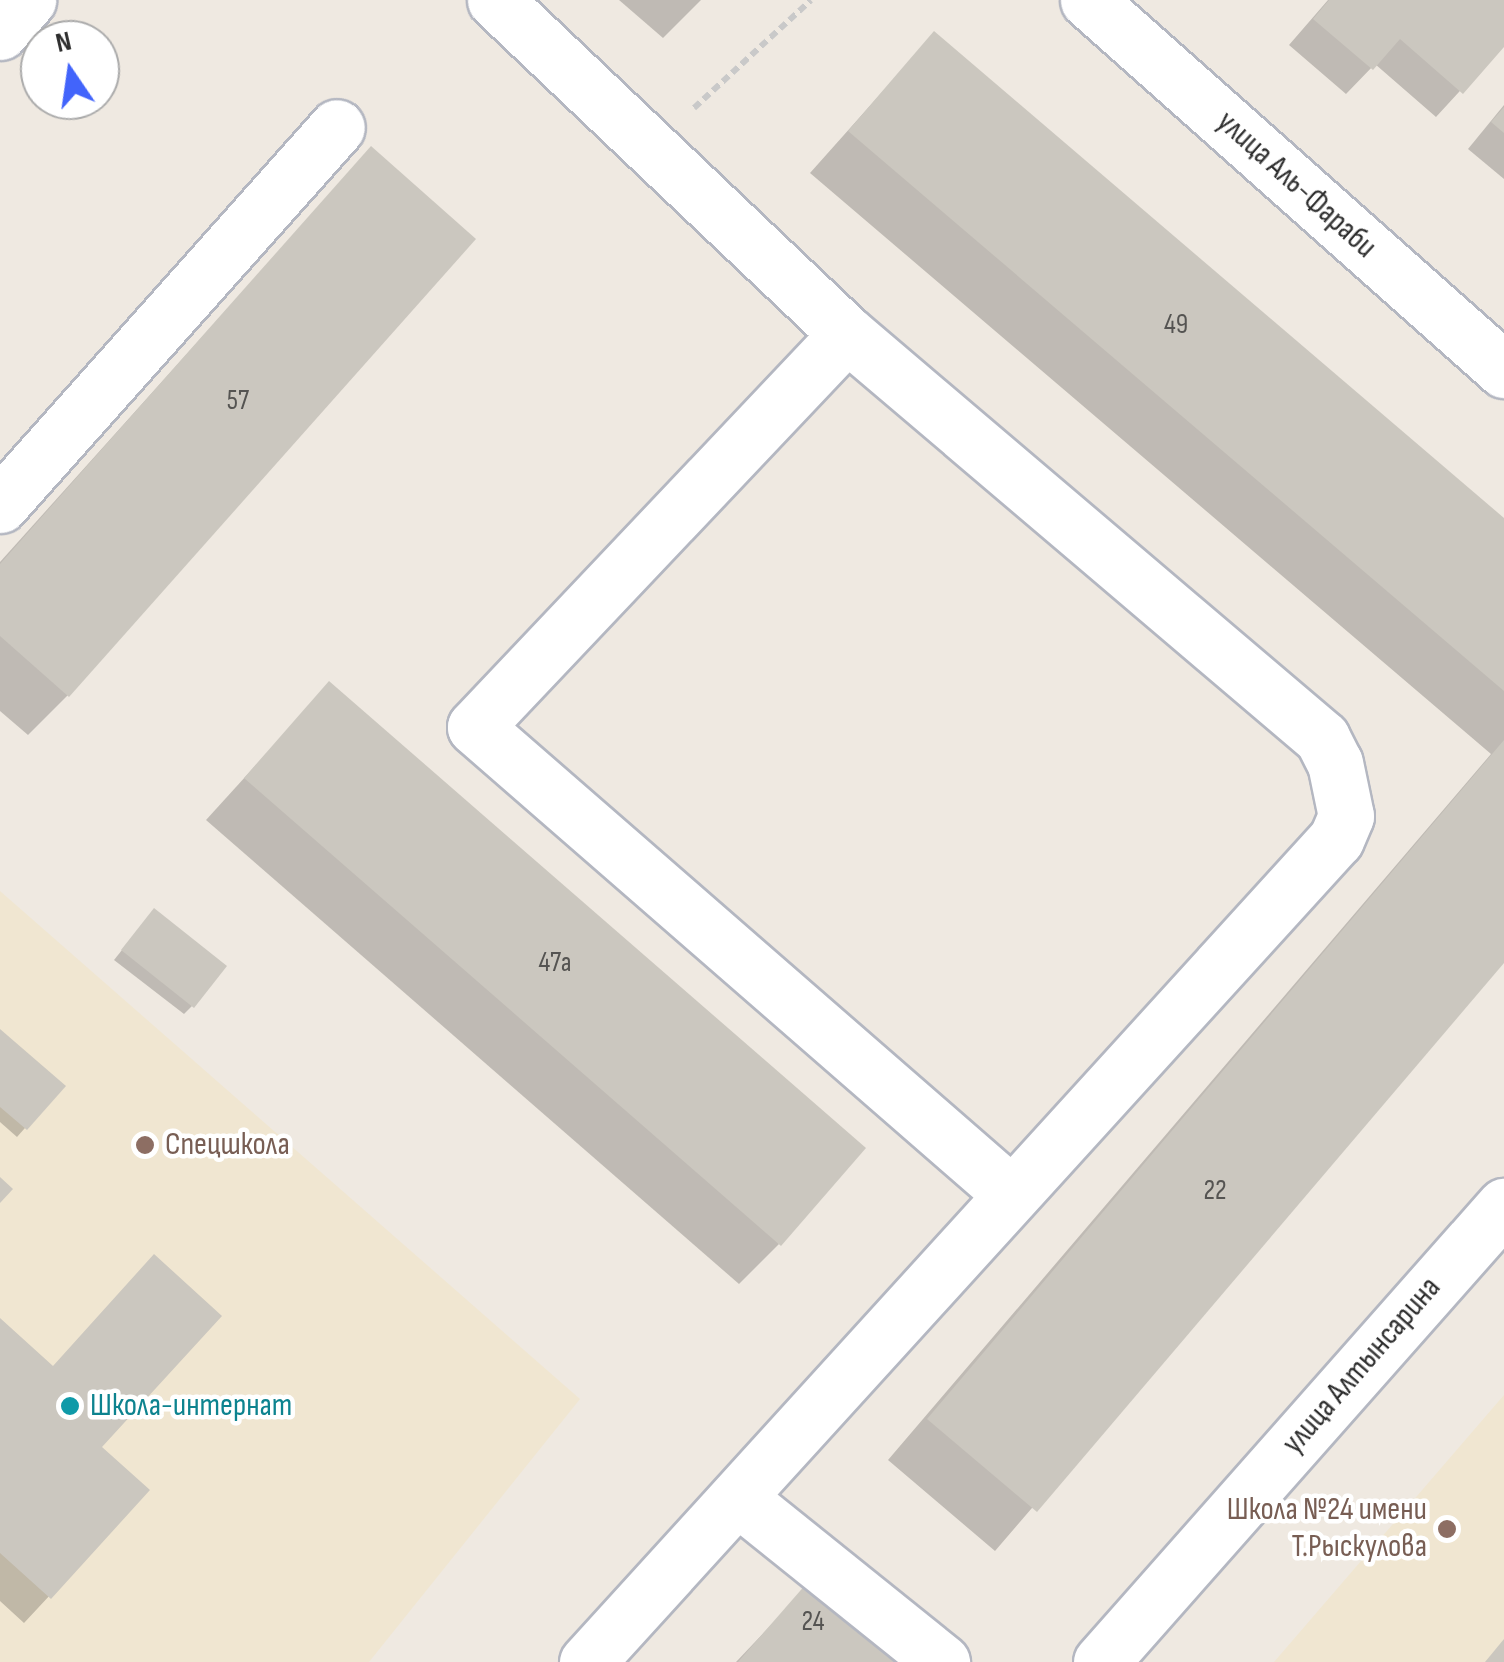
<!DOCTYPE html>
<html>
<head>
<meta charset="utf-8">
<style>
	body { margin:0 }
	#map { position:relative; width:1504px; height:1662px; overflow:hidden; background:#efe9e1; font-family:"Sofia Sans Condensed",sans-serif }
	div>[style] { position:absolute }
	.education>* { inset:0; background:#f0e6d1 }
	.shadow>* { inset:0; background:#0003 }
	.building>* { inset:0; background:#cbc7bf }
	.path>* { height:6px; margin-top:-3px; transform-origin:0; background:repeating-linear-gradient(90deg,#c9c9c9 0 8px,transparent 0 13px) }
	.roads { filter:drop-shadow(2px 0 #b4b7c1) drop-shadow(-2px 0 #b4b7c1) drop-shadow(0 2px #b4b7c1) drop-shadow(0 -2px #b4b7c1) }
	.minor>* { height:55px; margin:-27.5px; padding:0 27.5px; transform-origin:27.5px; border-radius:27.5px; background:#fff }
	.dots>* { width:28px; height:28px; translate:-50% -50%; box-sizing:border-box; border:5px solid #fff; border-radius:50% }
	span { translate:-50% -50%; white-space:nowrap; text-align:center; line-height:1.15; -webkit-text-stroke:9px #fff; paint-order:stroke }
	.number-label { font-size:28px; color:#555452 }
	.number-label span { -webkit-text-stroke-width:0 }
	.street-label { font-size:32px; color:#2e2e2e }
	.education-label { font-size:32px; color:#785e54 }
	.left { translate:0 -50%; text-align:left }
	.right { translate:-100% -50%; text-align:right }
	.culture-label { font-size:32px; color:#0d838f }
	.north { position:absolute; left:20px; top:20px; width:100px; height:100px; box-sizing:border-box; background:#fff; border:2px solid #ababab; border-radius:50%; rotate:347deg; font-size:28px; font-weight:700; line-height:40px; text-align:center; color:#2e2e2e }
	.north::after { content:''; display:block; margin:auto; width:35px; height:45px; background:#4264fb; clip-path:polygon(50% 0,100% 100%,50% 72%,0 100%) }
</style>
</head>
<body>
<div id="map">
	<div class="education">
		<div style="clip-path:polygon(0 891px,580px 1399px,369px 1662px,0 1662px)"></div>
		<div style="clip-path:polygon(1504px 1395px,1504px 1662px,1274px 1662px)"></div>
	</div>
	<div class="shadow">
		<div style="clip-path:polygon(619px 0,701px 0,663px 38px)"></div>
		<div style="clip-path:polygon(1328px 0,1504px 0,1504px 43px,1436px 117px,1375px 64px,1346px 94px,1289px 45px)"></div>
		<div style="clip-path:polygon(934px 34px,1504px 521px,1504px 959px,995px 1551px,888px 1460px,1491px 754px,810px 173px)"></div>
		<div style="clip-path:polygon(1504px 105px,1504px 179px,1468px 149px)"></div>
		<div style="clip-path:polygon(371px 149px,68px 695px,28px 735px,0 711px,0 562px)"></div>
		<div style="clip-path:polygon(329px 685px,779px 1244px,739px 1284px,206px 820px)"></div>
		<div style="clip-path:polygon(146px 920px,192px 1006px,184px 1014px,114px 960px)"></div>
		<div style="clip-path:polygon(0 1032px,62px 1086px,17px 1137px,0 1122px)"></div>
		<div style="clip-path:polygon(0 1321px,99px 1447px,147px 1491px,24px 1623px,0 1601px)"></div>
		<div style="clip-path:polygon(808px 1586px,895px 1662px,736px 1662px)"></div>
	</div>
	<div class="building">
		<div style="clip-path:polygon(1329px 0,1504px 0,1504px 47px,1463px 94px,1400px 39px,1373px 70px,1313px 19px)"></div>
		<div style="clip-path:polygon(934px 31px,1504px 518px,1504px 691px,848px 131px)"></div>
		<div style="clip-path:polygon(1504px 107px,1504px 133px,1491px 122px)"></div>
		<div style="clip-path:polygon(371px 146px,476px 239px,69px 697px,0 636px,0 564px)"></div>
		<div style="clip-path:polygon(329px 681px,866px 1148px,781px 1246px,244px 778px)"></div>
		<div style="clip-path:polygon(1504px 740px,1504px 963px,1037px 1512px,927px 1419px)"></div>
		<div style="clip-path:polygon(154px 908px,227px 966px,194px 1008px,121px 950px)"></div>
		<div style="clip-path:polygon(0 1029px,66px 1086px,27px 1130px,0 1107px)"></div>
		<div style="clip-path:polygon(0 1177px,13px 1189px,0 1203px)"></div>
		<div style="clip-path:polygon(154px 1254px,222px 1316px,102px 1447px,150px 1490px,51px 1599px,0 1553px,0 1318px,53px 1366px)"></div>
		<div style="clip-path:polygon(807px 1583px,899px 1662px,738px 1662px)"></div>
		<div style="clip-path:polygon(1504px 1639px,1504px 1662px,1485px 1662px)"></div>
	</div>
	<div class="path">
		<div style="left:694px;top:108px;width:159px;rotate:-42.7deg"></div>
	</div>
	<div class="roads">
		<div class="minor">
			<div style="left:495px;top:0;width:485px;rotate:43.5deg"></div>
			<div style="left:847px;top:334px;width:624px;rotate:40.38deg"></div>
			<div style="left:1322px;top:738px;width:28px;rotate:63deg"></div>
			<div style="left:1335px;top:763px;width:54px;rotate:78.3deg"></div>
			<div style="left:1346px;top:816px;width:25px;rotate:113deg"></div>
			<div style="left:1336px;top:839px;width:1113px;rotate:132.3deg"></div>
			<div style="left:1088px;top:0;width:557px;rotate:41.65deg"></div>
			<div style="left:0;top:32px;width:43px;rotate:-48.8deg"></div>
			<div style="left:847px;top:334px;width:541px;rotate:133.43deg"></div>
			<div style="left:475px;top:727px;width:708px;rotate:41.05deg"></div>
			<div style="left:0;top:505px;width:506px;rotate:-48.28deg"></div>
			<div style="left:738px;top:1498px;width:262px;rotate:38.8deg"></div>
			<div style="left:1101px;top:1662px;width:609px;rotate:-48.53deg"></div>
		</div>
	</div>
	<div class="dots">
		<div style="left:145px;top:1145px;background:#8d6e63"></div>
		<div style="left:70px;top:1406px;background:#0f9aa8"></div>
		<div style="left:1447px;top:1529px;background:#8d6e63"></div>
	</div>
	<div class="number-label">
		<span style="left:1176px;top:325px">49</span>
		<span style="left:238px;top:401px">57</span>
		<span style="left:555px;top:963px">47а</span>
		<span style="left:1215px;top:1191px">22</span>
		<span style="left:813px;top:1622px">24</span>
	</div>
	<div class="street-label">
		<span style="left:1296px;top:185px;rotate:42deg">улица Аль-Фараби</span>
		<span style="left:1362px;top:1366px;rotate:-49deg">улица Алтынсарина</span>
	</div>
	<div class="education-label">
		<span class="left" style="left:165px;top:1145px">Спецшкола</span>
		<span class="right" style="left:1427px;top:1529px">Школа №24 имени<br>Т.Рыскулова</span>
	</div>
	<div class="culture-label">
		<span class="left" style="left:90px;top:1406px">Школа-интернат</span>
	</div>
	<div class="north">N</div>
</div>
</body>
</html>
